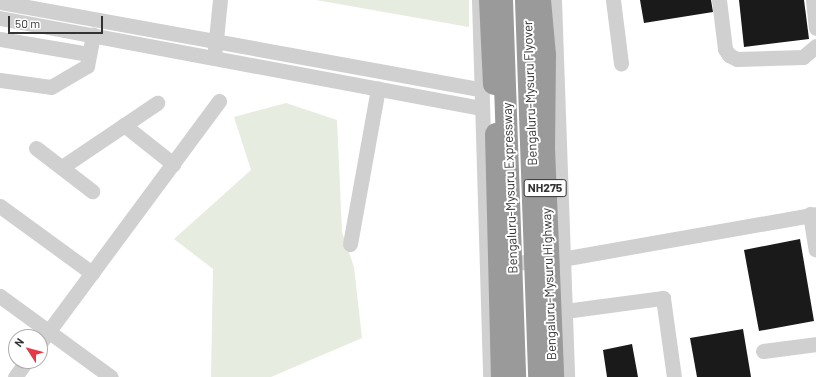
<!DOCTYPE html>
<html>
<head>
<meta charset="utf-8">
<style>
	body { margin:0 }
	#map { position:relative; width:816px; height:377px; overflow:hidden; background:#fff; font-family:Barlow,sans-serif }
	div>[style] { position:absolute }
	.green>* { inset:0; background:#e6ecdf }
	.building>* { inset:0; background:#1a1a1a }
	.minor>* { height:15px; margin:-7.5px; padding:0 7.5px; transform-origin:7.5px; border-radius:7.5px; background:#d0d0d0 }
	.highway>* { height:22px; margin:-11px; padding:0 11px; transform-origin:11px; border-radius:11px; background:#9a9a9a }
	.highway-bridge>* { height:22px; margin:-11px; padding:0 11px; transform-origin:11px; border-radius:11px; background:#9a9a9a }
	span { translate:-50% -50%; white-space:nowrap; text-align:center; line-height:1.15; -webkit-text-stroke:4px #fff; paint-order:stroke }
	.shield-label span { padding:1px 3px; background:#fff; border:1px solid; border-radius:3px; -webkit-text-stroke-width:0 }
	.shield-label { font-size:12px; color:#333; font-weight:700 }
	.street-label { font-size:13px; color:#333 }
	.north { position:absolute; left:8px; top:329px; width:40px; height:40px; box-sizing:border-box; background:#fff; border:1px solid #adadad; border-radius:50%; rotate:306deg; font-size:11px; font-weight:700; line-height:16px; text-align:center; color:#333 }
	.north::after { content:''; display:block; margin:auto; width:14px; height:18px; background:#e63946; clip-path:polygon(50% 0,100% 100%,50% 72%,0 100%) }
	.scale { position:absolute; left:8px; top:16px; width:95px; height:18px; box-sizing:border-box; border:2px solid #333; border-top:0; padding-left:5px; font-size:12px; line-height:14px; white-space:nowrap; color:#333; -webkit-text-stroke:3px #fff; paint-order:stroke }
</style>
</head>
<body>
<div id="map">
	<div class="green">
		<div style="clip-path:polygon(316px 0,469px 0,469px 27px)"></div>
		<div style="clip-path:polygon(286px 103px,337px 120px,342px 232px,354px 267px,362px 338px,271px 377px,211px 377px,213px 269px,174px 239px,251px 170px,234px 117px)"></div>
	</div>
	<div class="building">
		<div style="clip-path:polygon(640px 0,711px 0,713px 12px,644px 23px)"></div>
		<div style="clip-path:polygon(739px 0,804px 0,809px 39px,744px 47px)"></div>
		<div style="clip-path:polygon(800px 239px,814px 321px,759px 331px,744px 250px)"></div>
		<div style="clip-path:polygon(743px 329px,751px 377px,697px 377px,690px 338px)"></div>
		<div style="clip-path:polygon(632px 344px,638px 377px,607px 377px,603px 350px)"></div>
	</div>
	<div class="minor">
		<div style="left:479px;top:0;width:377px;rotate:88.3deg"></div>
		<div style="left:554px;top:0;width:377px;rotate:88deg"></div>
		<div style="left:613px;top:0;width:64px;rotate:82.8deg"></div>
		<div style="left:719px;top:0;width:49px;rotate:83deg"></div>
		<div style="left:725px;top:49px;width:7px;rotate:56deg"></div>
		<div style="left:729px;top:55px;width:9px;rotate:27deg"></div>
		<div style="left:737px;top:59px;width:66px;rotate:-1.7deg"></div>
		<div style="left:803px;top:57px;width:17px;rotate:-40deg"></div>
		<div style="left:813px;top:0;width:28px;rotate:84deg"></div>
		<div style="left:0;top:2px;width:490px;rotate:10.3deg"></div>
		<div style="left:0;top:18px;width:490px;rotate:10.6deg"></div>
		<div style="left:0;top:39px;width:90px;rotate:9.6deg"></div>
		<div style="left:215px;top:49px;width:49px;rotate:-84.2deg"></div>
		<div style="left:0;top:80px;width:51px;rotate:7.8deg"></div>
		<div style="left:51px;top:87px;width:42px;rotate:-30.3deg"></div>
		<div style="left:87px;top:66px;width:32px;rotate:-79deg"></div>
		<div style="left:124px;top:125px;width:63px;rotate:38.5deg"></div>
		<div style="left:36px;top:148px;width:71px;rotate:37.5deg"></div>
		<div style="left:62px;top:167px;width:115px;rotate:-34deg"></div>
		<div style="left:0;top:206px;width:114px;rotate:36.1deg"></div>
		<div style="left:810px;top:214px;width:36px;rotate:81deg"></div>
		<div style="left:350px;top:244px;width:158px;rotate:-79.8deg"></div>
		<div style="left:502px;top:264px;width:60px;rotate:-4.8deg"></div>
		<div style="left:562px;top:259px;width:258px;rotate:-10deg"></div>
		<div style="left:0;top:296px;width:137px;rotate:36.1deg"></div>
		<div style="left:565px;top:311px;width:99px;rotate:-7.6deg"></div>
		<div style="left:663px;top:298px;width:80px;rotate:82.1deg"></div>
		<div style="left:40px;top:343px;width:301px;rotate:-53.5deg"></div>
		<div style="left:763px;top:351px;width:53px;rotate:-7.5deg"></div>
		<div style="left:15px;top:377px;width:19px;rotate:-55deg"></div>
	</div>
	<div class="highway">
		<div style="left:490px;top:0;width:84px;rotate:87.3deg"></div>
		<div style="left:540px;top:0;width:55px;rotate:84.8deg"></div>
		<div style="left:545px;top:55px;width:93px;rotate:90.6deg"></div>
		<div style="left:544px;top:148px;width:229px;rotate:87.7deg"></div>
		<div style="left:496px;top:134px;width:243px;rotate:88.6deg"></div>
	</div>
	<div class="highway-bridge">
		<div style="left:502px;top:0;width:377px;rotate:88deg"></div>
		<div style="left:526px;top:0;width:377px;rotate:88deg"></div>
	</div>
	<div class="shield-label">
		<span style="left:545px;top:188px">NH275</span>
	</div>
	<div class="street-label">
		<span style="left:530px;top:93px;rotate:-92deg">Bengaluru-Mysuru Flyover</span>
		<span style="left:510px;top:188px;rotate:-92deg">Bengaluru-Mysuru Expressway</span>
		<span style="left:549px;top:284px;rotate:-92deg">Bengaluru-Mysuru Highway</span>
	</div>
	<div class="north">N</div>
	<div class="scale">50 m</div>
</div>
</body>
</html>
